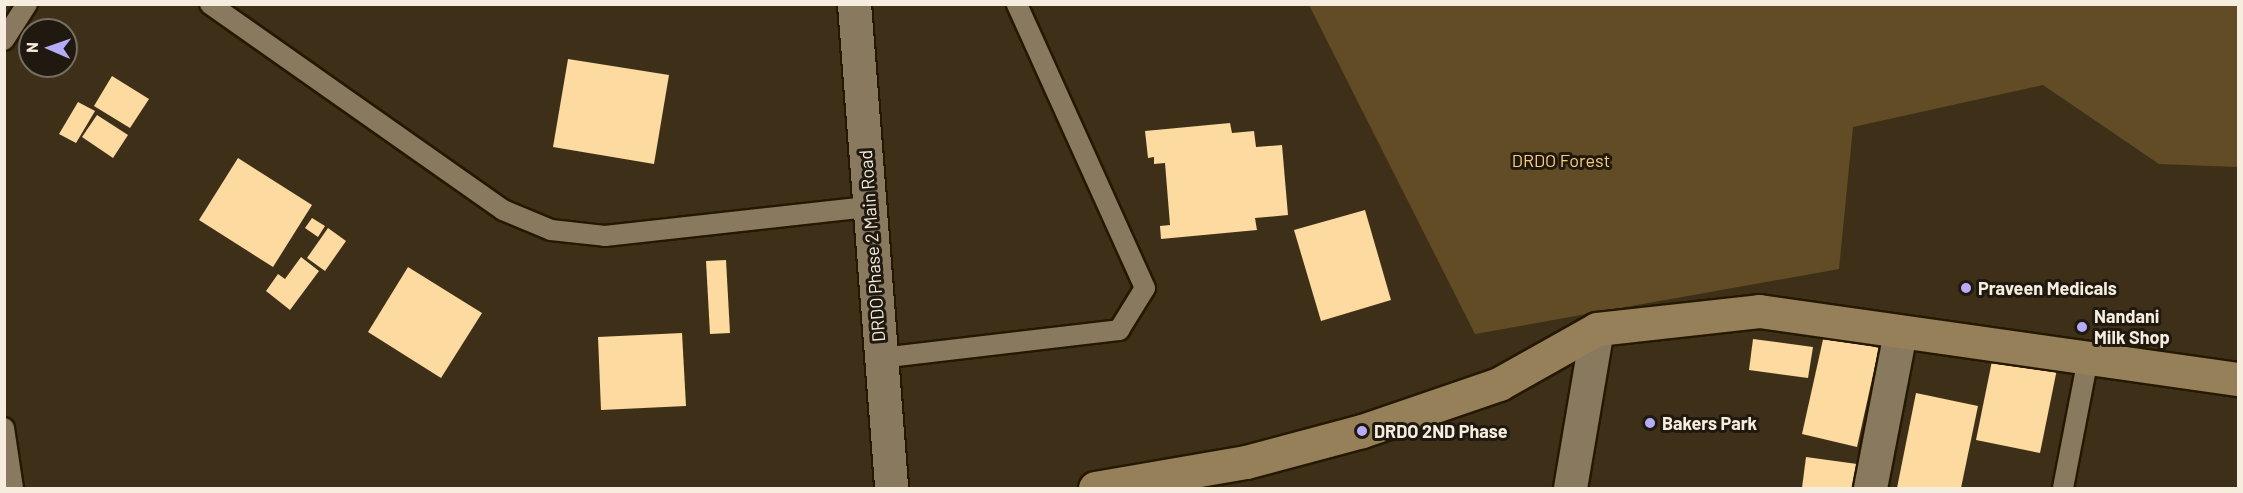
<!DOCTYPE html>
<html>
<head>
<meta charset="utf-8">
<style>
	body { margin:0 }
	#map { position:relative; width:2243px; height:493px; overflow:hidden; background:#3e3018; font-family:Barlow,sans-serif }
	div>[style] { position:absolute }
	.green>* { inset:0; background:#614c25 }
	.building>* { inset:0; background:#fdda9f }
	.roads { filter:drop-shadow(2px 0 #251801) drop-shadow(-2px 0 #251801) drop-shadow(0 2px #251801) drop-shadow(0 -2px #251801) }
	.lane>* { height:20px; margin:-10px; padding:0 10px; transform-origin:10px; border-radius:10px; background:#89795f }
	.street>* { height:33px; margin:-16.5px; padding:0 16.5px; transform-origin:16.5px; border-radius:16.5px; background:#89795f }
	.secondary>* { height:33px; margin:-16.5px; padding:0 16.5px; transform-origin:16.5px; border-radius:16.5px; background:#96805a }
	.dots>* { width:16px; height:16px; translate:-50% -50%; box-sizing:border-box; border:3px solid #20190f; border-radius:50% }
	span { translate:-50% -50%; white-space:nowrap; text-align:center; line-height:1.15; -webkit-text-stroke:6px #20190f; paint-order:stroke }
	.park-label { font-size:18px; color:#fccc7a }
	.street-label { font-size:18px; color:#f6eddf }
	.poi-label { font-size:18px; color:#f6eddf; font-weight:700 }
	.left { translate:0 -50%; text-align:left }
	.frame { position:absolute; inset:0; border:6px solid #f6eddf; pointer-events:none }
	.north { position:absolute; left:18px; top:18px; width:60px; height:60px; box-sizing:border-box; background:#20190f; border:2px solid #766e62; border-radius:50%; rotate:272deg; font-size:16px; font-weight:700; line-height:24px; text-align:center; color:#f6eddf }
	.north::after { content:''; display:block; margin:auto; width:21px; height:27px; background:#b6acf8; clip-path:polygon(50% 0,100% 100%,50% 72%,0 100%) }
</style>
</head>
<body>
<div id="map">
	<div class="green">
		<div style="clip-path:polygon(1309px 5px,2238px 5px,2238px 167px,2159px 164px,2043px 85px,1853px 127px,1839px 269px,1475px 334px)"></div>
	</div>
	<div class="building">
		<div style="clip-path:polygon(568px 59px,669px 75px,654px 164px,553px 147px)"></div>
		<div style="clip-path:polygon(112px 76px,149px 99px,130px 128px,94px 106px)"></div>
		<div style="clip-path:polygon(78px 102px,95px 111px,76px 143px,59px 134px)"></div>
		<div style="clip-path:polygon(97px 115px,128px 135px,113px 158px,82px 137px)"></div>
		<div style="clip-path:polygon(1230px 123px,1232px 133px,1254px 131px,1256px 147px,1282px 145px,1288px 215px,1255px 218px,1257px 230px,1161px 239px,1160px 226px,1170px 225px,1165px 163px,1154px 164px,1154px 157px,1148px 158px,1145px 131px)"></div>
		<div style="clip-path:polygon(238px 158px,312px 205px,273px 267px,199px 220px)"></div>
		<div style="clip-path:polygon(1365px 210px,1391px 300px,1321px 321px,1294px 230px)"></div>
		<div style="clip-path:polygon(312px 218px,325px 226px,318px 237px,305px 228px)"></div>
		<div style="clip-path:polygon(328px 228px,346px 241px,325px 271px,307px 258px)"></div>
		<div style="clip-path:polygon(301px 257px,319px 271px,290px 310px,266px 291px,278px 274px,285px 279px)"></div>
		<div style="clip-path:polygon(726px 260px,730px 333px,710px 334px,706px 261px)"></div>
		<div style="clip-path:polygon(408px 267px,482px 313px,441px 378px,368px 332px)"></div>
		<div style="clip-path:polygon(682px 333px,686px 406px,601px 410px,598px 337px)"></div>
		<div style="clip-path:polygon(1824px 335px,1879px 348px,1857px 447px,1802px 434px)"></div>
		<div style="clip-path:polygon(1753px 339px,1813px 347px,1808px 378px,1749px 370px)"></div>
		<div style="clip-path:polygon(1993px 356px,2057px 369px,2040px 453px,1976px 440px)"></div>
		<div style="clip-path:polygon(1916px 393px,1978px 406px,1961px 488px,1897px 488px)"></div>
		<div style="clip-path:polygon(1806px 457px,1857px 464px,1854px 488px,1802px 488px)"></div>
	</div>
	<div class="roads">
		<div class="lane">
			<div style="left:210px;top:4px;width:358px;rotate:35.1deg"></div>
			<div style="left:503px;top:210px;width:52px;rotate:22.6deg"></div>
			<div style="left:551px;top:230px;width:54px;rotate:6.3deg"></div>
			<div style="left:605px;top:236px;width:266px;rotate:-6.3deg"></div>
			<div style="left:4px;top:40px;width:43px;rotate:-57.4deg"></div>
			<div style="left:881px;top:358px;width:240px;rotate:-6.7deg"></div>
			<div style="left:1119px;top:330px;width:49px;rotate:-58.2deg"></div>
			<div style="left:1145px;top:288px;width:312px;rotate:-114.3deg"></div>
			<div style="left:4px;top:428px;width:61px;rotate:81.5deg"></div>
			<div style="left:2063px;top:488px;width:132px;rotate:-79.1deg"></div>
		</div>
		<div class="street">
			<div style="left:854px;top:4px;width:485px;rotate:85.6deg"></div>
			<div style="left:1570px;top:488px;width:161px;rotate:-80.4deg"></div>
			<div style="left:1870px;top:488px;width:159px;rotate:-79.1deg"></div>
		</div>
		<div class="secondary">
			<div style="left:1095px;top:488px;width:153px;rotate:-9.8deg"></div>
			<div style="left:1246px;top:462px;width:120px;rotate:-15deg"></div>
			<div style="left:1362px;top:431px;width:145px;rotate:-18.9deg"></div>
			<div style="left:1499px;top:384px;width:112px;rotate:-29.3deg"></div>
			<div style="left:1597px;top:329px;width:163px;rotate:-6.3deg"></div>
			<div style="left:1759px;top:311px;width:484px;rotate:8.1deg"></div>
		</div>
	</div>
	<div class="dots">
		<div style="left:1966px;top:288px;background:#b6acf8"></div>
		<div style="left:2082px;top:327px;background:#b6acf8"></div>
		<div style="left:1650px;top:423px;background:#b6acf8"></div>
		<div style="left:1362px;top:431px;background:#b6acf8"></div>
	</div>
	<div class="park-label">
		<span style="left:1561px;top:160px">DRDO Forest</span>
	</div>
	<div class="street-label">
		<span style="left:872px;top:246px;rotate:-94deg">DRDO Phase 2 Main Road</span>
	</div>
	<div class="poi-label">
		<span class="left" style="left:1978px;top:288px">Praveen Medicals</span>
		<span class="left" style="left:2094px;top:327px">Nandani<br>Milk Shop</span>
		<span class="left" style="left:1662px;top:423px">Bakers Park</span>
		<span class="left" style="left:1374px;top:431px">DRDO 2ND Phase</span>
	</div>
	<div class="frame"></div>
	<div class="north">N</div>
</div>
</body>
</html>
